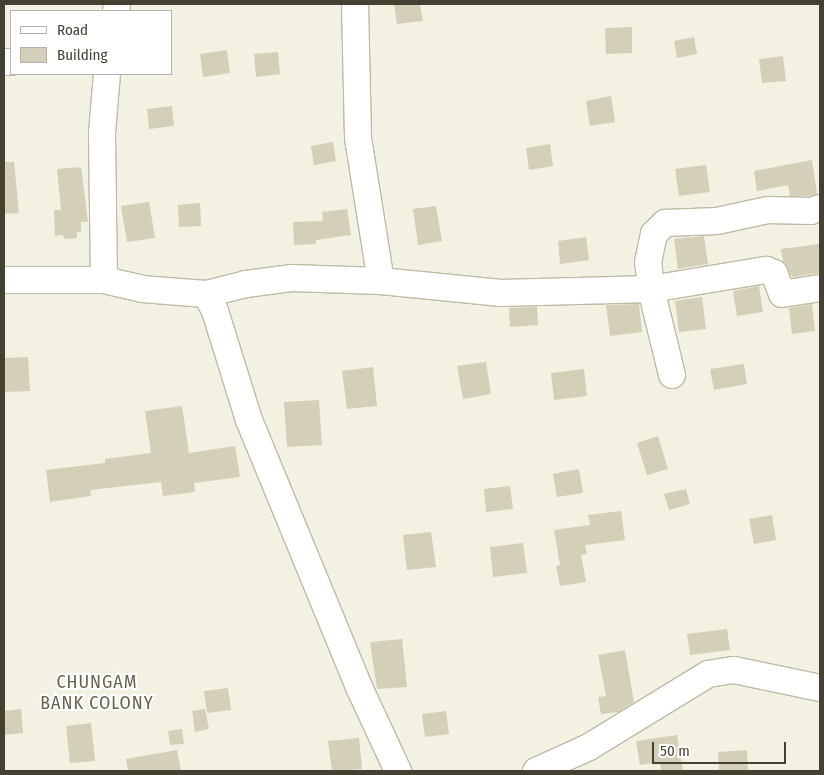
<!DOCTYPE html>
<html>
<head>
<meta charset="utf-8">
<style>
	body { margin:0 }
	#map { position:relative; width:824px; height:775px; overflow:hidden; background:#f2f1e2; font-family:"Fira Sans Condensed",sans-serif }
	div>[style] { position:absolute }
	.building>* { inset:0; background:#d4cfb8 }
	.roads { filter:drop-shadow(1px 0 #bebba5) drop-shadow(-1px 0 #bebba5) drop-shadow(0 1px #bebba5) drop-shadow(0 -1px #bebba5) }
	.minor>* { height:26px; margin:-13px; padding:0 13px; transform-origin:13px; border-radius:13px; background:#fff }
	span { translate:-50% -50%; white-space:nowrap; text-align:center; line-height:1.15; -webkit-text-stroke:4px #fff; paint-order:stroke }
	.neighbourhood-label { font-size:18px; color:#67624a; letter-spacing:1px }
	.frame { position:absolute; inset:0; border:5px solid #444133; pointer-events:none }
	.legend { position:absolute; left:10px; top:10px; width:162px; height:65px; box-sizing:border-box; background:#fff; border:1px solid #b4b3ad; margin:0; padding:6px 9px; list-style:none; font-size:15px; color:#444133 }
	.legend li { display:flex; align-items:center; gap:10px; height:25px }
	.legend b { width:25px; border:1px solid #b4b3ad }
	.scale { position:absolute; left:652px; top:742px; width:134px; height:22px; box-sizing:border-box; border:2px solid #444133; border-top:0; padding-left:6px; font-size:15px; line-height:18px; white-space:nowrap; color:#444133; -webkit-text-stroke:4px #fff; paint-order:stroke }
</style>
</head>
<body>
<div id="map">
	<div class="building">
		<div style="clip-path:polygon(394px 4px,420px 4px,423px 21px,397px 24px)"></div>
		<div style="clip-path:polygon(632px 27px,632px 53px,606px 54px,605px 28px)"></div>
		<div style="clip-path:polygon(694px 37px,697px 54px,677px 58px,674px 41px)"></div>
		<div style="clip-path:polygon(227px 50px,230px 73px,203px 77px,200px 54px)"></div>
		<div style="clip-path:polygon(278px 52px,280px 74px,256px 77px,254px 54px)"></div>
		<div style="clip-path:polygon(783px 56px,786px 81px,762px 83px,759px 59px)"></div>
		<div style="clip-path:polygon(611px 96px,615px 122px,590px 126px,586px 101px)"></div>
		<div style="clip-path:polygon(172px 106px,174px 126px,149px 129px,147px 109px)"></div>
		<div style="clip-path:polygon(333px 142px,336px 161px,314px 165px,311px 146px)"></div>
		<div style="clip-path:polygon(550px 144px,553px 166px,529px 170px,526px 148px)"></div>
		<div style="clip-path:polygon(812px 160px,817px 194px,809px 196px,790px 196px,788px 185px,757px 191px,754px 171px)"></div>
		<div style="clip-path:polygon(4px 162px,14px 162px,19px 213px,4px 214px)"></div>
		<div style="clip-path:polygon(706px 165px,710px 192px,679px 196px,675px 169px)"></div>
		<div style="clip-path:polygon(81px 167px,88px 222px,81px 222px,81px 232px,77px 232px,77px 238px,64px 239px,63px 235px,55px 236px,54px 210px,61px 210px,57px 169px)"></div>
		<div style="clip-path:polygon(149px 202px,155px 238px,127px 242px,121px 206px)"></div>
		<div style="clip-path:polygon(200px 203px,201px 226px,179px 227px,178px 205px)"></div>
		<div style="clip-path:polygon(436px 206px,442px 241px,418px 245px,413px 209px)"></div>
		<div style="clip-path:polygon(347px 209px,351px 235px,316px 240px,316px 244px,294px 245px,293px 222px,323px 221px,322px 212px)"></div>
		<div style="clip-path:polygon(704px 236px,708px 264px,678px 269px,674px 239px)"></div>
		<div style="clip-path:polygon(586px 237px,589px 260px,560px 264px,558px 241px)"></div>
		<div style="clip-path:polygon(820px 244px,820px 273px,792px 277px,783px 261px,781px 249px)"></div>
		<div style="clip-path:polygon(759px 286px,763px 312px,737px 316px,733px 291px)"></div>
		<div style="clip-path:polygon(702px 297px,706px 329px,679px 332px,675px 301px)"></div>
		<div style="clip-path:polygon(639px 304px,642px 332px,610px 336px,606px 305px)"></div>
		<div style="clip-path:polygon(812px 304px,815px 331px,792px 334px,789px 308px)"></div>
		<div style="clip-path:polygon(537px 307px,538px 325px,510px 327px,509px 308px)"></div>
		<div style="clip-path:polygon(28px 357px,30px 391px,4px 392px,4px 358px)"></div>
		<div style="clip-path:polygon(486px 362px,491px 394px,463px 399px,457px 366px)"></div>
		<div style="clip-path:polygon(744px 364px,747px 384px,714px 390px,710px 369px)"></div>
		<div style="clip-path:polygon(373px 367px,377px 406px,347px 409px,342px 371px)"></div>
		<div style="clip-path:polygon(584px 369px,587px 396px,554px 400px,551px 373px)"></div>
		<div style="clip-path:polygon(319px 400px,322px 445px,287px 447px,284px 402px)"></div>
		<div style="clip-path:polygon(182px 406px,189px 453px,235px 446px,240px 477px,194px 483px,195px 492px,163px 496px,161px 482px,90px 490px,91px 496px,50px 502px,46px 470px,105px 463px,105px 459px,151px 453px,145px 411px)"></div>
		<div style="clip-path:polygon(658px 436px,668px 469px,647px 475px,637px 443px)"></div>
		<div style="clip-path:polygon(579px 469px,583px 493px,557px 497px,553px 474px)"></div>
		<div style="clip-path:polygon(510px 486px,513px 509px,486px 512px,484px 489px)"></div>
		<div style="clip-path:polygon(686px 489px,690px 504px,669px 510px,664px 494px)"></div>
		<div style="clip-path:polygon(621px 511px,625px 540px,585px 545px,587px 554px,581px 555px,586px 582px,560px 586px,556px 566px,560px 565px,554px 530px,590px 525px,588px 515px)"></div>
		<div style="clip-path:polygon(772px 515px,776px 540px,754px 544px,749px 519px)"></div>
		<div style="clip-path:polygon(431px 532px,436px 567px,407px 570px,403px 535px)"></div>
		<div style="clip-path:polygon(523px 543px,527px 573px,493px 577px,490px 547px)"></div>
		<div style="clip-path:polygon(727px 629px,730px 650px,690px 655px,687px 634px)"></div>
		<div style="clip-path:polygon(402px 639px,407px 687px,377px 689px,370px 642px)"></div>
		<div style="clip-path:polygon(625px 650px,634px 702px,618px 712px,601px 714px,598px 697px,606px 696px,598px 655px)"></div>
		<div style="clip-path:polygon(228px 688px,231px 710px,207px 713px,204px 691px)"></div>
		<div style="clip-path:polygon(21px 709px,23px 733px,4px 735px,4px 711px)"></div>
		<div style="clip-path:polygon(205px 709px,209px 729px,195px 732px,192px 711px)"></div>
		<div style="clip-path:polygon(446px 711px,449px 734px,425px 737px,422px 714px)"></div>
		<div style="clip-path:polygon(91px 723px,95px 761px,70px 763px,66px 726px)"></div>
		<div style="clip-path:polygon(182px 729px,184px 744px,170px 745px,168px 731px)"></div>
		<div style="clip-path:polygon(677px 735px,683px 771px,661px 771px,660px 762px,640px 765px,636px 741px)"></div>
		<div style="clip-path:polygon(359px 738px,362px 769px,332px 771px,328px 741px)"></div>
		<div style="clip-path:polygon(177px 750px,181px 771px,128px 771px,126px 759px)"></div>
		<div style="clip-path:polygon(747px 750px,748px 771px,719px 771px,718px 752px)"></div>
	</div>
	<div class="roads">
		<div class="minor">
			<div style="left:355px;top:4px;width:134px;rotate:88.7deg"></div>
			<div style="left:358px;top:138px;width:145px;rotate:80.9deg"></div>
			<div style="left:116px;top:11px;width:7px;rotate:-82deg"></div>
			<div style="left:4px;top:62px;width:7px"></div>
			<div style="left:4px;top:280px;width:100px"></div>
			<div style="left:104px;top:280px;width:39px;rotate:13deg"></div>
			<div style="left:142px;top:289px;width:64px;rotate:4.5deg"></div>
			<div style="left:206px;top:294px;width:19px;rotate:62deg"></div>
			<div style="left:215px;top:311px;width:114px;rotate:72.7deg"></div>
			<div style="left:249px;top:420px;width:289px;rotate:67.6deg"></div>
			<div style="left:359px;top:687px;width:93px;rotate:65.1deg"></div>
			<div style="left:104px;top:280px;width:147px;rotate:-90.8deg"></div>
			<div style="left:102px;top:133px;width:59px;rotate:-85.2deg"></div>
			<div style="left:206px;top:294px;width:41px;rotate:-14deg"></div>
			<div style="left:246px;top:284px;width:45px;rotate:-7.6deg"></div>
			<div style="left:291px;top:278px;width:90px;rotate:1.9deg"></div>
			<div style="left:381px;top:281px;width:121px;rotate:5.7deg"></div>
			<div style="left:501px;top:293px;width:150px;rotate:-1.5deg"></div>
			<div style="left:651px;top:289px;width:117px;rotate:-9.4deg"></div>
			<div style="left:766px;top:270px;width:9px;rotate:21deg"></div>
			<div style="left:774px;top:273px;width:22px;rotate:69deg"></div>
			<div style="left:782px;top:294px;width:38px;rotate:-9deg"></div>
			<div style="left:672px;top:375px;width:89px;rotate:-103.7deg"></div>
			<div style="left:651px;top:289px;width:27px;rotate:-96deg"></div>
			<div style="left:648px;top:262px;width:29px;rotate:-78deg"></div>
			<div style="left:654px;top:234px;width:16px;rotate:-45deg"></div>
			<div style="left:665px;top:223px;width:52px;rotate:-2.2deg"></div>
			<div style="left:717px;top:221px;width:52px;rotate:-12.2deg"></div>
			<div style="left:768px;top:210px;width:43px;rotate:1.3deg"></div>
			<div style="left:811px;top:211px;width:9px;rotate:-18deg"></div>
			<div style="left:536px;top:771px;width:58px;rotate:-24.4deg"></div>
			<div style="left:589px;top:747px;width:140px;rotate:-31.5deg"></div>
			<div style="left:708px;top:674px;width:26px;rotate:-9deg"></div>
			<div style="left:734px;top:670px;width:88px;rotate:11.8deg"></div>
		</div>
	</div>
	<div class="neighbourhood-label">
		<span style="left:97px;top:693px">CHUNGAM<br>BANK COLONY</span>
	</div>
	<div class="frame"></div>
	<ul class="legend">
	<li><b style="height:6px;background:#fff"></b>Road</li>
	<li><b style="height:14px;background:#d4cfb8"></b>Building</li>
	</ul>
	<div class="scale">50 m</div>
</div>
</body>
</html>
